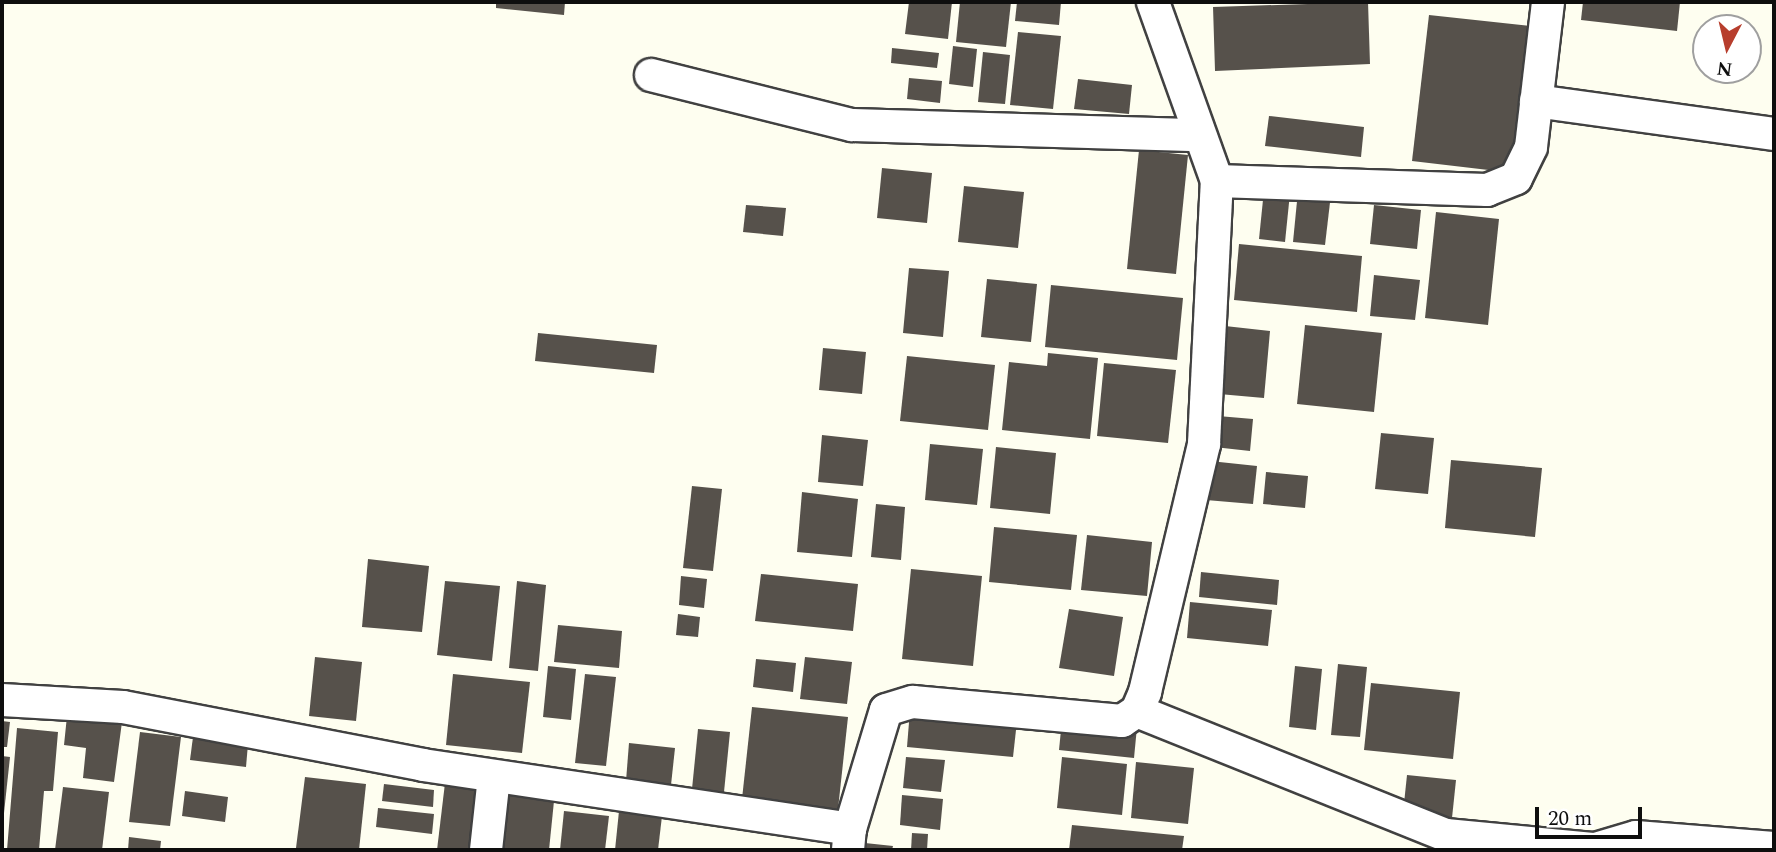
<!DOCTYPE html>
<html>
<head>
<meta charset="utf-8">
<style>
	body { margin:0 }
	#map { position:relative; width:1776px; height:852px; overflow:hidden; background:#fefef0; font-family:Spectral,serif }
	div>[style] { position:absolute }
	.building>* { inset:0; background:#56514b }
	.roads { filter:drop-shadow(2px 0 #414141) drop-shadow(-2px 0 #414141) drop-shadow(0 2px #414141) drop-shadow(0 -2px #414141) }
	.minor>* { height:32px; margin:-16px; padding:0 16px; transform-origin:16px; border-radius:16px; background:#fff }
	span { translate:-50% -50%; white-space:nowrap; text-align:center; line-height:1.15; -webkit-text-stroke:7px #fff; paint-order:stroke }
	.frame { position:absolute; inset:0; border:4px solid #0e0e0e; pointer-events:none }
	.north { position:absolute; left:1692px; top:14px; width:70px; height:70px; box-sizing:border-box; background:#fff; border:2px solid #9f9f9f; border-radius:50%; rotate:187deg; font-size:19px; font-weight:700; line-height:28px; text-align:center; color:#0e0e0e }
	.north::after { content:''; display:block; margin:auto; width:24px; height:32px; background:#b73e2d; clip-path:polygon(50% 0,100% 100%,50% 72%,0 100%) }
	.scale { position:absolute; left:1535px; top:807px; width:107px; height:32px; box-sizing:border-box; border:4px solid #0e0e0e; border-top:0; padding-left:9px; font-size:21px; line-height:24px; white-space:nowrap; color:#0e0e0e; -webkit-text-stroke:5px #fff; paint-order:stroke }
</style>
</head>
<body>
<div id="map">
	<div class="building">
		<div style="clip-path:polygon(496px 2px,565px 2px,564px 15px,496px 8px)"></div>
		<div style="clip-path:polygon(909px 2px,952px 2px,948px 39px,905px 34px)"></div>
		<div style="clip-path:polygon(960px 2px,1011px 2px,1006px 47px,956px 42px)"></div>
		<div style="clip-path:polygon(1017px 2px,1061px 2px,1059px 25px,1015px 21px)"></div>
		<div style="clip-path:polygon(1368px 2px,1370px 64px,1215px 71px,1213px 7px)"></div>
		<div style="clip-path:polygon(1583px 2px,1680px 2px,1677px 31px,1581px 20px)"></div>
		<div style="clip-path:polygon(1429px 15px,1530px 26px,1514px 173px,1412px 161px)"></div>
		<div style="clip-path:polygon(1018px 32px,1061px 36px,1053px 109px,1010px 105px)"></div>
		<div style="clip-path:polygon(953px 46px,977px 49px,973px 87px,949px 84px)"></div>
		<div style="clip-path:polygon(892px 48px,939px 53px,937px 68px,891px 63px)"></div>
		<div style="clip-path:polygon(983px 52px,1010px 55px,1005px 104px,978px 102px)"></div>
		<div style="clip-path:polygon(909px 78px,942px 81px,940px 103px,907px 99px)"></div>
		<div style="clip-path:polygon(1078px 79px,1132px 85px,1129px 114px,1074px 109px)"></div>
		<div style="clip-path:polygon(1269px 116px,1364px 127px,1361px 157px,1265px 146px)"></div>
		<div style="clip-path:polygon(1139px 150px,1188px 155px,1176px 274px,1127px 269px)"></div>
		<div style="clip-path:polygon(882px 168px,932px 173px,927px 223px,877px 218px)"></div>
		<div style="clip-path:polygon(964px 186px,1024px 192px,1018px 248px,958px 242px)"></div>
		<div style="clip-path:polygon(1264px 190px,1290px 193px,1285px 242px,1259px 239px)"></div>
		<div style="clip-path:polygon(1298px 191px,1331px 194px,1325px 245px,1293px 242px)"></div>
		<div style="clip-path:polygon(746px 205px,786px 208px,783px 236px,743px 232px)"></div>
		<div style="clip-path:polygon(1374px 205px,1421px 210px,1417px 249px,1370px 244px)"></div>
		<div style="clip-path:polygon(1436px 212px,1499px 219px,1488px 325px,1425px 318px)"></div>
		<div style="clip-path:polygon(1239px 244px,1362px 256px,1357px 312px,1234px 300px)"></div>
		<div style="clip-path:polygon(909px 268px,949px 271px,943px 337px,903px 333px)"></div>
		<div style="clip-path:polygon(1374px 275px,1420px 280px,1415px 320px,1370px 316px)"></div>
		<div style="clip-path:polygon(987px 279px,1037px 284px,1031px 342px,981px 337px)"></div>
		<div style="clip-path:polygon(1051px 285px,1183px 298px,1177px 360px,1045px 347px)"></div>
		<div style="clip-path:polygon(1305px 325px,1382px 333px,1374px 412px,1297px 404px)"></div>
		<div style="clip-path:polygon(1225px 326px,1270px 331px,1264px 398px,1219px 394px)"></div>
		<div style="clip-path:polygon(538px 333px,657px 345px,654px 373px,535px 361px)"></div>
		<div style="clip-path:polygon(823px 348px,866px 352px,862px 394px,819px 390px)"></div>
		<div style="clip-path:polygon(1048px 353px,1098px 358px,1090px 439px,1002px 430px,1009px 362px,1047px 366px)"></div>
		<div style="clip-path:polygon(907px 356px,995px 365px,988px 430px,900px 421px)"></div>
		<div style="clip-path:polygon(1104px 363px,1176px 370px,1168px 443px,1097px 436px)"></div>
		<div style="clip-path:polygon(1218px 416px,1253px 419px,1250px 451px,1214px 447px)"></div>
		<div style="clip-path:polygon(1381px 433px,1434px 438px,1428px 494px,1375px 489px)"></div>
		<div style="clip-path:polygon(822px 435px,868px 440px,863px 486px,818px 482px)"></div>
		<div style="clip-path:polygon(930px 444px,983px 449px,977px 505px,925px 500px)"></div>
		<div style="clip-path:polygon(996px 447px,1056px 453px,1050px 514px,990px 508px)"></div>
		<div style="clip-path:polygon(1451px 460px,1542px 468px,1535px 537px,1445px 528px)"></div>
		<div style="clip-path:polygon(1210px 461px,1257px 466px,1253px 504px,1206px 500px)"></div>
		<div style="clip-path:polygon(1266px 472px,1308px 476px,1305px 508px,1263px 504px)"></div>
		<div style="clip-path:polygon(692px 486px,722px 489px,713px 571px,683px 568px)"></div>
		<div style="clip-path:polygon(802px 492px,858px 499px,852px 557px,797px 552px)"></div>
		<div style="clip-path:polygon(876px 504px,905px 507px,901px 560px,871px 557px)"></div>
		<div style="clip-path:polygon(994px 527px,1077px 535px,1071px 590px,989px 582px)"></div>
		<div style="clip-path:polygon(1087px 535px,1152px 542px,1147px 596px,1081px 590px)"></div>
		<div style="clip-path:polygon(368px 559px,429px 566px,422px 632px,362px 627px)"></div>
		<div style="clip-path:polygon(911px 569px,982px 576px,973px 666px,902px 659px)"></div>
		<div style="clip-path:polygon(1201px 572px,1279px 580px,1277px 605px,1199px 597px)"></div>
		<div style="clip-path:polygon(761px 574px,858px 584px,853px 631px,755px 621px)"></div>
		<div style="clip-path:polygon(681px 576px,707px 579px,704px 608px,679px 605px)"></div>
		<div style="clip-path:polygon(445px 581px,500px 586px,492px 661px,437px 655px)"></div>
		<div style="clip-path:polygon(517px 581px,546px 585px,538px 671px,509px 668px)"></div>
		<div style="clip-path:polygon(1190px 602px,1272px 610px,1268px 646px,1187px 638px)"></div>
		<div style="clip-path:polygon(1069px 609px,1123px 617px,1114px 676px,1059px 668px)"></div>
		<div style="clip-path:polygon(678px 614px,700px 617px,698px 637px,676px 635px)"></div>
		<div style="clip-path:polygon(558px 625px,622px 631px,619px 668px,554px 662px)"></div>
		<div style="clip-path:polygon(315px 657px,362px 662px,356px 721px,309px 716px)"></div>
		<div style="clip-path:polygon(805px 657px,852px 662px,847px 704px,800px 699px)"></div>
		<div style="clip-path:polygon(756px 659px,796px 663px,793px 692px,753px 687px)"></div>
		<div style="clip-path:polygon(1338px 664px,1367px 667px,1360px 737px,1331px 735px)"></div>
		<div style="clip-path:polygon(548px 666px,576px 669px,571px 720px,543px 717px)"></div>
		<div style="clip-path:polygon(1295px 666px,1322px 669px,1316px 730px,1289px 727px)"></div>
		<div style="clip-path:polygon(453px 674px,530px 682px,522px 753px,446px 745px)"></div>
		<div style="clip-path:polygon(585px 674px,616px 677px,606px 766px,575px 763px)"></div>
		<div style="clip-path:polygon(1371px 683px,1460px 692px,1453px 759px,1364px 750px)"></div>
		<div style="clip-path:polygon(752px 707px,848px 717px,838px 809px,742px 799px)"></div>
		<div style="clip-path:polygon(910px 710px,1017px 721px,1013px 757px,907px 747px)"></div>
		<div style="clip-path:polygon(67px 716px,122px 722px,114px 782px,83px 778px,86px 748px,64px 745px)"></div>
		<div style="clip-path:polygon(1062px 720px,1137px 727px,1134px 758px,1059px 750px)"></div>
		<div style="clip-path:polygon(2px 721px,10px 722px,7px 747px,2px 747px)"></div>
		<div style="clip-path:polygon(17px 728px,58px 732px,53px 791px,44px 791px,39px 850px,7px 850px)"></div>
		<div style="clip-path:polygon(698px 729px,730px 732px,724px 792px,692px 789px)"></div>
		<div style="clip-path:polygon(140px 732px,181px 737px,170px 826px,129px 822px)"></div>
		<div style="clip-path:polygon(193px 737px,248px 744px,246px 767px,190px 760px)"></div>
		<div style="clip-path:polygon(629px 743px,675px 748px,671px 785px,626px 781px)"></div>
		<div style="clip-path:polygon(2px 756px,10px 757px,4px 813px,2px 813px)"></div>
		<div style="clip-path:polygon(906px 757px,945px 760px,941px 792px,903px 788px)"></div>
		<div style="clip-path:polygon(1062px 757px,1127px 764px,1122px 815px,1057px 808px)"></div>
		<div style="clip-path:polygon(1136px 762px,1194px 768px,1188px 824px,1131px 818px)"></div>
		<div style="clip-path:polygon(1407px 775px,1456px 780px,1452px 818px,1403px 813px)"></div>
		<div style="clip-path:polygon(305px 777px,366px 784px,359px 850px,296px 848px)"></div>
		<div style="clip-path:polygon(445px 783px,484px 787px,476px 850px,437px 850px)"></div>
		<div style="clip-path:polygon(384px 784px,434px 790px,433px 807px,382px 801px)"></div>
		<div style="clip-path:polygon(63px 787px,109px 792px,102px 850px,55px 850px)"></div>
		<div style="clip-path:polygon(185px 791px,228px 797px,225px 822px,182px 816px)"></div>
		<div style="clip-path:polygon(504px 795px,554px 801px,549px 850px,498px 850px)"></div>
		<div style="clip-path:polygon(902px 795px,943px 799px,940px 830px,900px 825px)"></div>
		<div style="clip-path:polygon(378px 808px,434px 814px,432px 834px,376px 827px)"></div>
		<div style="clip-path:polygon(564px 811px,609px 816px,605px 850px,560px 850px)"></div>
		<div style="clip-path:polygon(619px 811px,662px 816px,658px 850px,615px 850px)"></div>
		<div style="clip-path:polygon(1072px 825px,1184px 836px,1182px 850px,1069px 850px)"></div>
		<div style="clip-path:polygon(912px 833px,928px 834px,927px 850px,911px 850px)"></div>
		<div style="clip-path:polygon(129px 837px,161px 841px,160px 850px,128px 850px)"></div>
		<div style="clip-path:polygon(865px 843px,893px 846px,892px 850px,864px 850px)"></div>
	</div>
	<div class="roads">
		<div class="minor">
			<div style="left:651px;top:75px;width:207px;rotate:14deg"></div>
			<div style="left:852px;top:125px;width:347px;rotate:1.7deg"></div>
			<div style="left:1536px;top:101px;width:240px;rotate:7.9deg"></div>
			<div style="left:1217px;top:181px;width:270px;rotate:1.9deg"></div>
			<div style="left:1487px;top:190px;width:31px;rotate:-22deg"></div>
			<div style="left:1516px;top:178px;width:34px;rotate:-64deg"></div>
			<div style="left:1531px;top:147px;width:146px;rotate:-83.3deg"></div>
			<div style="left:2px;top:700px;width:121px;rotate:3.3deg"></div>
			<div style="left:123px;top:707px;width:306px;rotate:10.9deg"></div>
			<div style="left:423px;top:765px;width:432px;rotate:8.5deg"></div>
			<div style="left:1137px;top:711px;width:333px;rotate:21.9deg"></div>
			<div style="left:1446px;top:835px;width:150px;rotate:5.4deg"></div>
			<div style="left:1595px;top:849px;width:43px;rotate:-16.3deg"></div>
			<div style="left:1636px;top:837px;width:138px;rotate:4.6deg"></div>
			<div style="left:486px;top:850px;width:74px;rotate:-83.8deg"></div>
			<div style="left:848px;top:850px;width:21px;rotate:-85deg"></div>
			<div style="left:850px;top:829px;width:124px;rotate:-73.2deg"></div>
			<div style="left:886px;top:710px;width:28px;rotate:-17deg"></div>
			<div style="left:913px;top:702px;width:210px;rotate:5.2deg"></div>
			<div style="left:1122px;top:721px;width:18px;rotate:-34deg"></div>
			<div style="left:1137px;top:711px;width:21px;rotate:-67deg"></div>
			<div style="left:1145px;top:692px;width:255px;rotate:-76.6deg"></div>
			<div style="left:1204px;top:444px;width:263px;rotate:-87.2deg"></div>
			<div style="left:1217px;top:181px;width:190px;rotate:-109.7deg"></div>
		</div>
	</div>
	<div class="frame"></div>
	<div class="north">N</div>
	<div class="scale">20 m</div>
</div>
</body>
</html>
